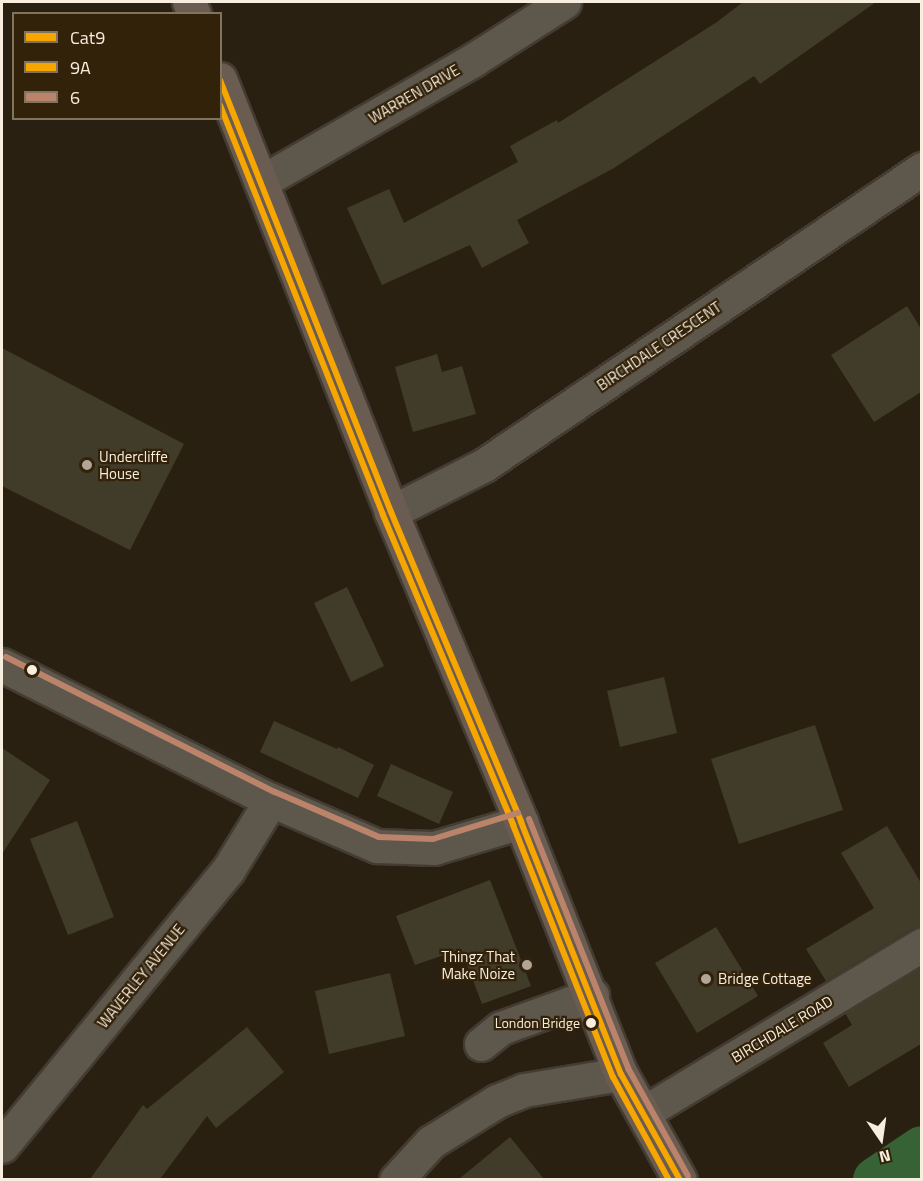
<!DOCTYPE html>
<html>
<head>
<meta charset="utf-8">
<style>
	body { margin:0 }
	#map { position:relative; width:923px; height:1181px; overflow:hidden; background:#292012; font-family:"Titillium Web",sans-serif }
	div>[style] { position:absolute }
	.canal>* { height:46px; margin:-23px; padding:0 23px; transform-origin:23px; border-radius:23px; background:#366235 }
	.building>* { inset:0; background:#413c29 }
	.roads { filter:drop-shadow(2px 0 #443c32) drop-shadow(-2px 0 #443c32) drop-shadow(0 2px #443c32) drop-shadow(0 -2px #443c32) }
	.minor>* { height:33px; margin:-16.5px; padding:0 16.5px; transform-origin:16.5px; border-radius:16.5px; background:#5e574c }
	.highway>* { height:33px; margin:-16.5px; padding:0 16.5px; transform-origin:16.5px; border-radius:16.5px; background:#6b5c52 }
	.bus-1>* { height:6px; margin:-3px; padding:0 3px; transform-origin:3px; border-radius:3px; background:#f7a600 }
	.bus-2>* { height:6px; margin:-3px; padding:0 3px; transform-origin:3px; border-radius:3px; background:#f7a600 }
	.bus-3>* { height:6px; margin:-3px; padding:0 3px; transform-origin:3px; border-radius:3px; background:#bc836b }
	.dots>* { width:16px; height:16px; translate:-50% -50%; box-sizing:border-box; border:3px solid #322209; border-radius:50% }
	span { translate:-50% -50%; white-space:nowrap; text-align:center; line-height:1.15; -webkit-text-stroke:4.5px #322209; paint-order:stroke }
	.bus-label { font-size:14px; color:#f8eedf }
	.right { translate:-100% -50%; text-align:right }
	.street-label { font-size:15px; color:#f8eedf }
	.poi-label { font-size:15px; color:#f8eedf }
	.left { translate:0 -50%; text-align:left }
	.frame { position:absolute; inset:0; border:3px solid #f8eedf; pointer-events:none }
	.legend { position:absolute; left:12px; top:12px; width:210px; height:108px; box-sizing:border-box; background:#322209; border:2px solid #81745f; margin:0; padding:8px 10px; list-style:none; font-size:18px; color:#f8eedf }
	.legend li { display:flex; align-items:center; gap:12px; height:30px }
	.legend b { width:30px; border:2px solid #81745f }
	.north { position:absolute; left:851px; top:1109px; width:60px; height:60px; -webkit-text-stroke:4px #322209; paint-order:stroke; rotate:167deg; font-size:16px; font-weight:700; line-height:24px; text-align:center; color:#f8eedf }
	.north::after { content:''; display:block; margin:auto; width:21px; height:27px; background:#f8eedf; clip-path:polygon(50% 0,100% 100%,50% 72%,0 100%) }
</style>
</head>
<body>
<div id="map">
	<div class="canal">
		<div style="left:876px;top:1180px;width:55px;rotate:-34deg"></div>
	</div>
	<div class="building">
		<div style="clip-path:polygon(743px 2px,876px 2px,760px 84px,754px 76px,614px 168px,517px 220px,529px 243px,482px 268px,470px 245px,382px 285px,347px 208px,389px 189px,404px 223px,518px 162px,510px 146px,557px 120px,558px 123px,717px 22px)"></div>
		<div style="clip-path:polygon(907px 306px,921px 329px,921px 392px,874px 422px,831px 355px)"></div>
		<div style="clip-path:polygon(2px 348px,184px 444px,130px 550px,2px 486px)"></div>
		<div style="clip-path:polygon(437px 354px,442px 372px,462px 366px,476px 414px,413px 432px,395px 367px)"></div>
		<div style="clip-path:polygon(347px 587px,384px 666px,351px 682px,314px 603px)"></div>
		<div style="clip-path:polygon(664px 677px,677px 733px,620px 747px,607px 691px)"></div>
		<div style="clip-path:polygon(274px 721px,337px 749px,338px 747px,374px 765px,358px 798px,260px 752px)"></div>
		<div style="clip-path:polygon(815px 725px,843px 810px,739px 844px,711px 759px)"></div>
		<div style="clip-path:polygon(2px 748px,50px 780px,2px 854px)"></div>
		<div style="clip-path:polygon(391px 764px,453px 792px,439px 824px,377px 796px)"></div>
		<div style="clip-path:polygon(77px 821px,114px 917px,68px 935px,30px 839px)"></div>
		<div style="clip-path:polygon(887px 826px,921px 883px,921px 926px,912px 929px,826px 981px,806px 949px,874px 908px,841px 853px)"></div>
		<div style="clip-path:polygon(490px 880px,531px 986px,482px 1004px,461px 949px,415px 965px,396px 916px)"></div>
		<div style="clip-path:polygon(716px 927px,758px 996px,697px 1033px,655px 963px)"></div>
		<div style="clip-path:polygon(921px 967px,921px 1044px,849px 1087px,823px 1043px,852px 1025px,845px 1013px)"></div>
		<div style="clip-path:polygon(390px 973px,405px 1036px,329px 1054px,315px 991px)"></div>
		<div style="clip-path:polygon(247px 1027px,284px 1072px,216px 1128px,207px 1116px,160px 1179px,90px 1179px,143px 1105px,147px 1109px)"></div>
		<div style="clip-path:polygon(510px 1137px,544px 1179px,459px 1179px)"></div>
	</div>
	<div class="roads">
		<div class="minor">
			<div style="left:261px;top:182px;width:245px;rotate:-29.9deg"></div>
			<div style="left:473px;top:60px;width:108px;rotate:-32.5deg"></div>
			<div style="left:391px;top:512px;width:104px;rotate:-26.8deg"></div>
			<div style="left:484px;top:465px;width:529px;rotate:-34.05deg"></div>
			<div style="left:2px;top:665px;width:301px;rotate:26.7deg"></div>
			<div style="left:271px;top:800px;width:116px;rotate:23.5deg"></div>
			<div style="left:377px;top:846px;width:57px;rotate:2deg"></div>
			<div style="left:434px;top:848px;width:91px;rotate:-16.6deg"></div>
			<div style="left:481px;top:1044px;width:26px;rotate:-39deg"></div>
			<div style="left:501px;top:1028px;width:97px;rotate:-19.9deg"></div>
			<div style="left:643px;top:1113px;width:326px;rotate:-31.1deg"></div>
			<div style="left:2px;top:1146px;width:357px;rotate:-50.7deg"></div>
			<div style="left:228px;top:870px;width:82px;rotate:-58.4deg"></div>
			<div style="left:396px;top:1180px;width:52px;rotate:-47.4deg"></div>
			<div style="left:431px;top:1142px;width:78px;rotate:-31.8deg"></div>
			<div style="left:497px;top:1101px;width:29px;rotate:-22deg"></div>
			<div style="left:524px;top:1090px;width:98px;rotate:-9.4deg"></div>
		</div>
		<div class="highway">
			<div style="left:189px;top:2px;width:13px;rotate:67deg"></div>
			<div style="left:220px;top:79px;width:466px;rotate:68.4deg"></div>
			<div style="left:391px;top:512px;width:336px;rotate:67.2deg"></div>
			<div style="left:521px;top:822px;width:271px;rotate:68.4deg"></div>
			<div style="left:621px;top:1074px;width:121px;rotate:60.9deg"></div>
		</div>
	</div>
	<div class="bus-1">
		<div style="left:220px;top:80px;width:465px;rotate:68.4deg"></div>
		<div style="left:391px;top:512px;width:336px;rotate:67.2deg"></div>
		<div style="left:521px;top:822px;width:271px;rotate:68.4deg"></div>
		<div style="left:621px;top:1074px;width:121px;rotate:60.9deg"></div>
	</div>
	<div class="bus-2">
		<div style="left:220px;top:105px;width:441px;rotate:68.3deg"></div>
		<div style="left:383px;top:515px;width:336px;rotate:67.2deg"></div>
		<div style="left:513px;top:825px;width:271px;rotate:68.4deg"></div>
		<div style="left:613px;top:1077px;width:117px;rotate:61.5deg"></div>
	</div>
	<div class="bus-3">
		<div style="left:6px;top:657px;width:301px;rotate:26.7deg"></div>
		<div style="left:275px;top:792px;width:113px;rotate:23.4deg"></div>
		<div style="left:379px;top:837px;width:54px;rotate:2.1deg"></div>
		<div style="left:433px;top:839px;width:89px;rotate:-17deg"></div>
		<div style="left:529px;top:819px;width:270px;rotate:68.3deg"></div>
		<div style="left:629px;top:1070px;width:121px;rotate:60.9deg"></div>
	</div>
	<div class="dots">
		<div style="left:87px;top:465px;background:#b0a697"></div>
		<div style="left:32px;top:670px;background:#f8eedf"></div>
		<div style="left:527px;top:965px;background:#b0a697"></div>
		<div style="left:706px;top:979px;background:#b0a697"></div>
		<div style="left:591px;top:1023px;background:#f8eedf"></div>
	</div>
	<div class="bus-label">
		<span class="right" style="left:580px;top:1023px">London Bridge</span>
	</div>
	<div class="street-label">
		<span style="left:414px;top:94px;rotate:-30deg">WARREN DRIVE</span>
		<span style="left:659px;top:346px;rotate:-34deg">BIRCHDALE CRESCENT</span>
		<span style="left:141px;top:976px;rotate:-51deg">WAVERLEY AVENUE</span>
		<span style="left:782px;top:1029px;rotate:-31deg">BIRCHDALE ROAD</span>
	</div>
	<div class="poi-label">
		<span class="left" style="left:99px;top:465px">Undercliffe<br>House</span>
		<span class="right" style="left:515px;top:965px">Thingz That<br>Make Noize</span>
		<span class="left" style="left:718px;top:979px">Bridge Cottage</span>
	</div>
	<div class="frame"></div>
	<ul class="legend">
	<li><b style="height:8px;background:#f7a600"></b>Cat9</li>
	<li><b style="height:8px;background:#f7a600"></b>9A</li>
	<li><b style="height:8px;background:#bc836b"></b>6</li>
	</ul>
	<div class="north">N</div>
</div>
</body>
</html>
